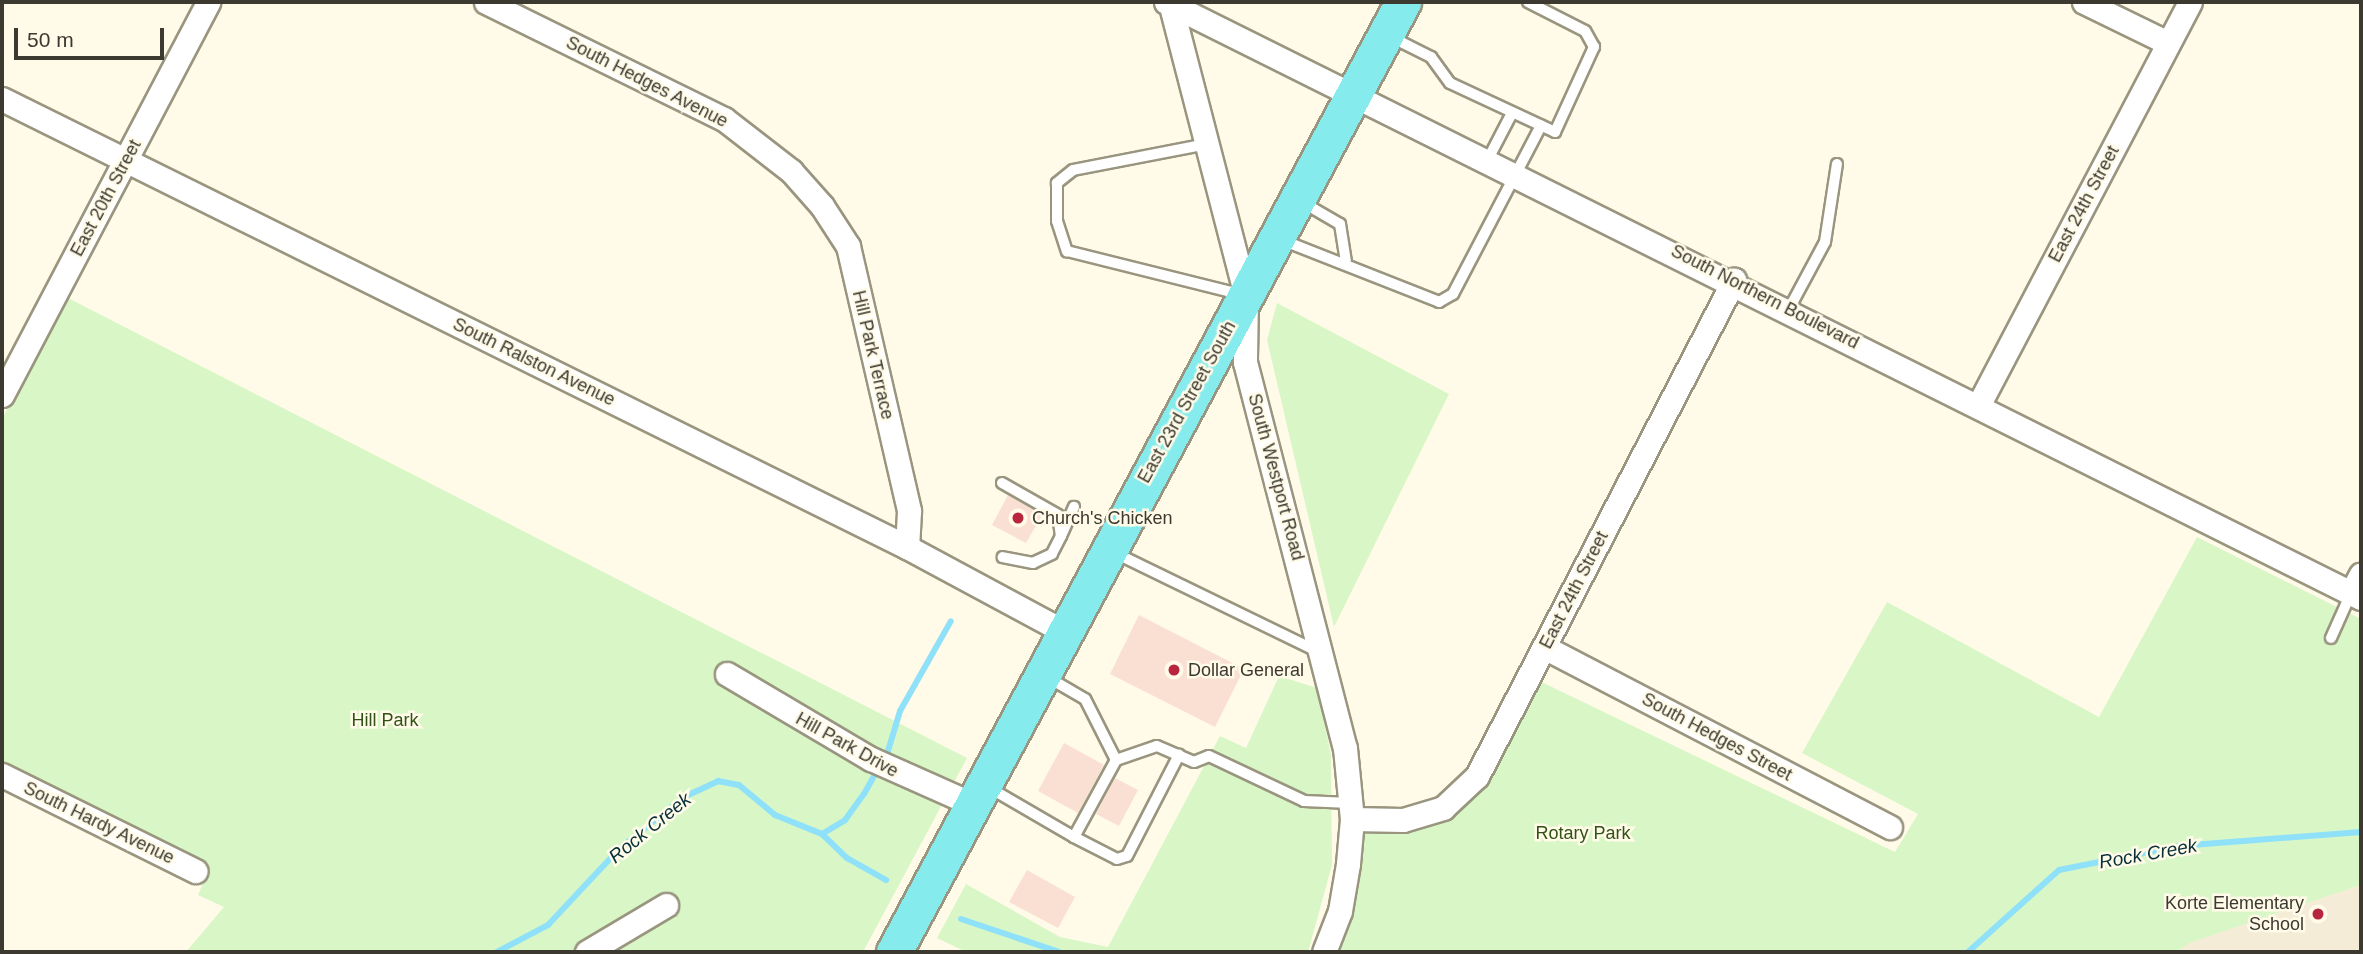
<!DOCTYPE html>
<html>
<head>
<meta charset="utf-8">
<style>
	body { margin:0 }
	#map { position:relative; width:2363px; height:954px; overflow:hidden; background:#fffbe8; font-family:Arial,sans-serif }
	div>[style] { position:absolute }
	.education>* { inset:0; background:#f5ecd7 }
	.green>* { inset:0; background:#d9f6c7 }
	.stream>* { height:6px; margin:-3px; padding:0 3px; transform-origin:3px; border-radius:3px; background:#8fe1f9 }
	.building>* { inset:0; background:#fae0d2 }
	.roads { filter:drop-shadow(2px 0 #99957f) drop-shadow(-2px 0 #99957f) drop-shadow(0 2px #99957f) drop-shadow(0 -2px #99957f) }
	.service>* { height:10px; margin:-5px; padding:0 5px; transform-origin:5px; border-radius:5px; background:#fff }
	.minor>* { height:23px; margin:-11.5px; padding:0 11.5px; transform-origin:11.5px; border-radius:11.5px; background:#fff }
	.primary>* { height:35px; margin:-17.5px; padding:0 17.5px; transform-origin:17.5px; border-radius:17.5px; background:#86ebec }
	.dots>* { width:19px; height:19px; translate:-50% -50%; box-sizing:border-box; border:4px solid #fffbe8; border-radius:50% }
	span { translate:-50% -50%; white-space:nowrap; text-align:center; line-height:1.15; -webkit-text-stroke:5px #fffbe8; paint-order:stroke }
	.street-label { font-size:18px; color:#3b3930 }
	.poi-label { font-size:18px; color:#3b3930 }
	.left { translate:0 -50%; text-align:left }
	.right { translate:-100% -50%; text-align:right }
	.park-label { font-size:18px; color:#325117 }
	.water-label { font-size:19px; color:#08303a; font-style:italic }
	.frame { position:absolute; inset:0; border:4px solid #3b3930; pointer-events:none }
	.scale { position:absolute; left:14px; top:28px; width:150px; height:32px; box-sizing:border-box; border:4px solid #3b3930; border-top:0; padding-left:9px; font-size:21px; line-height:24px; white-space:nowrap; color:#3b3930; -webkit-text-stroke:5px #fffbe8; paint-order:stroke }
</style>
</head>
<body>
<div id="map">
	<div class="education">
		<div style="clip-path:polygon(2361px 885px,2361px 952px,2177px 952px,2188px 943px)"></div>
	</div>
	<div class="green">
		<div style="clip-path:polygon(66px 297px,967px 758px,863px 952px,186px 952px,224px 907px,198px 895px,209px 869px,2px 762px,2px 419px)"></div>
		<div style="clip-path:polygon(1277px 303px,1449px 394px,1334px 627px,1267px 340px)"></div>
		<div style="clip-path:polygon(2197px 537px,2361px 619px,2361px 885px,2189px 943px,2177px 952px,1324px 952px,1352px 819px,1443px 808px,1529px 676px,1895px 852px,1918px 814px,1802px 753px,1887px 602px,2099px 717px)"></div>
		<div style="clip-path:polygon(1279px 676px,1317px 688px,1331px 755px,1332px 865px,1308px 952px,966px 952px,937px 938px,966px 884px,1060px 937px,1108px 947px,1220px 736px,1246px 748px)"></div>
	</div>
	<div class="stream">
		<div style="left:822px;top:834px;width:27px;rotate:-31deg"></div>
		<div style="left:845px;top:820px;width:32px;rotate:-54deg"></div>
		<div style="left:864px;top:794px;width:49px;rotate:-60.8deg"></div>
		<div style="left:888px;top:751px;width:42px;rotate:-73.3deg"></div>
		<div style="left:900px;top:711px;width:103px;rotate:-60.5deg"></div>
		<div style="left:961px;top:919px;width:103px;rotate:18.6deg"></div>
		<div style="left:497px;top:952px;width:58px;rotate:-27.9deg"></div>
		<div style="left:548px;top:925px;width:104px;rotate:-46.9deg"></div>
		<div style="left:619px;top:849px;width:83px;rotate:-38.7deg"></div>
		<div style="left:684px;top:797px;width:38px;rotate:-25deg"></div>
		<div style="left:718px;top:781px;width:21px;rotate:11deg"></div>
		<div style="left:739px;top:785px;width:47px;rotate:39.8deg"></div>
		<div style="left:775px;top:815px;width:51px;rotate:22deg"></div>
		<div style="left:822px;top:834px;width:35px;rotate:44deg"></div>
		<div style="left:847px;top:858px;width:45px;rotate:29.4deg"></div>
		<div style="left:1968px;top:952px;width:122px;rotate:-42deg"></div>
		<div style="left:2059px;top:870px;width:122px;rotate:-11.3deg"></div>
		<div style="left:2179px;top:846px;width:183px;rotate:-4.4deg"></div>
	</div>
	<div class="building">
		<div style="clip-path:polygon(1008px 495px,1042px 515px,1026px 543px,992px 525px)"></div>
		<div style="clip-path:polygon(1139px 615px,1244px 669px,1215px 727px,1110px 674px)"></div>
		<div style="clip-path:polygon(1064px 743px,1104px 765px,1078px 813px,1038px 791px)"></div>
		<div style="clip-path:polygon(1115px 778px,1138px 790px,1119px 826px,1096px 814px)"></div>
		<div style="clip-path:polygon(1027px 870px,1075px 897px,1058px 928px,1009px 902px)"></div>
	</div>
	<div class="roads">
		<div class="service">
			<div style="left:1391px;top:37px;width:45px;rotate:26.6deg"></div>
			<div style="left:1431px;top:57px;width:32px;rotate:54deg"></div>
			<div style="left:1450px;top:83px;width:116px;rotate:25deg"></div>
			<div style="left:1555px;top:132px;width:94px;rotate:-65.4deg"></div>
			<div style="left:1594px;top:47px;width:18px;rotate:-119deg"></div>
			<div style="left:1585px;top:31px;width:64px;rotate:-153deg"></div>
			<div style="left:1207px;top:144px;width:136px;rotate:169deg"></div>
			<div style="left:1073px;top:170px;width:21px;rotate:141deg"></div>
			<div style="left:1057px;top:183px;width:38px;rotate:90deg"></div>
			<div style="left:1057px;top:221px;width:32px;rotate:72deg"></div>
			<div style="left:1067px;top:251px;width:177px;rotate:14deg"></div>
			<div style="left:1487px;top:161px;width:54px;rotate:-62.5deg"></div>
			<div style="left:1302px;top:202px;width:44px;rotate:30.1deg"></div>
			<div style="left:1340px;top:224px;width:37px;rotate:81deg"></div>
			<div style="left:1282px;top:240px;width:169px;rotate:21.5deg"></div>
			<div style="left:1439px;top:302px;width:16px;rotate:-30deg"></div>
			<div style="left:1453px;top:294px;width:190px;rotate:-62.4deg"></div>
			<div style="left:1789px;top:309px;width:76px;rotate:-61.8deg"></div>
			<div style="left:1825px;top:242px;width:79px;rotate:-81.3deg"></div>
			<div style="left:1002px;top:483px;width:64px;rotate:29.7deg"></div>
			<div style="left:1058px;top:515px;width:21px;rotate:82deg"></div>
			<div style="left:1061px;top:536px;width:20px;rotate:117deg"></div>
			<div style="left:1052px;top:554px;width:21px;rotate:155deg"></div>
			<div style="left:1033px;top:563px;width:31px;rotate:-169deg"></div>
			<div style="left:1061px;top:536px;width:32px;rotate:-66deg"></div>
			<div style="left:1113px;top:552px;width:229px;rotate:25.9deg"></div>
			<div style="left:2331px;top:638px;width:49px;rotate:-66deg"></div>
			<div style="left:1116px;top:760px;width:43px;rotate:-18.9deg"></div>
			<div style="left:1157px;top:746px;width:40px;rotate:23.4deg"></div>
			<div style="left:1194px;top:762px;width:16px;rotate:-22deg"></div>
			<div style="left:1209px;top:756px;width:105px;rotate:25.3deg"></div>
			<div style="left:1304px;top:801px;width:46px;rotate:2.5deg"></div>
			<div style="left:988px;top:787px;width:99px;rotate:30.2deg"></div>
			<div style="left:1074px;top:837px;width:88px;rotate:-61.4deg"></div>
			<div style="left:1116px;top:760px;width:68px;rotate:-116.9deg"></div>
			<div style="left:1085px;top:699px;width:44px;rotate:-149.9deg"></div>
			<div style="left:1074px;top:837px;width:48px;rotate:27.1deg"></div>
			<div style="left:1117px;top:859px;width:10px;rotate:-17deg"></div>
			<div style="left:1127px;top:856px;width:114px;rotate:-62.8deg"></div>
		</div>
		<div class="minor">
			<div style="left:486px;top:2px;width:265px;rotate:26.2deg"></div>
			<div style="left:724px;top:119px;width:85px;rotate:37.8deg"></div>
			<div style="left:791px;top:171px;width:47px;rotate:48.5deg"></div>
			<div style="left:822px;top:206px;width:48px;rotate:57deg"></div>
			<div style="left:848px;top:246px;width:272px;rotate:77deg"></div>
			<div style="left:909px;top:511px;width:36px;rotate:93deg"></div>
			<div style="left:1166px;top:2px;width:1335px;rotate:26.51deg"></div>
			<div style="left:1170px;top:2px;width:303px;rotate:75.5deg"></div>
			<div style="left:1246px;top:295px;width:67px;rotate:90.9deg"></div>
			<div style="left:1245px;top:362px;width:399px;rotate:75.5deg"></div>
			<div style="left:1345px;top:748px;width:71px;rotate:84.4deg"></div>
			<div style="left:1352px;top:819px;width:45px;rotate:95.1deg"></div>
			<div style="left:1348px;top:864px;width:48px;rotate:99.7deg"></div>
			<div style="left:1340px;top:911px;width:44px;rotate:111.3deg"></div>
			<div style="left:2084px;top:2px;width:93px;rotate:26deg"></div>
			<div style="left:2px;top:99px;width:1010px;rotate:26.34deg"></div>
			<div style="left:907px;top:547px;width:177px;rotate:28.3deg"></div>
			<div style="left:2px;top:395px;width:444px;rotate:-62.3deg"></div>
			<div style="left:1978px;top:406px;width:456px;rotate:-62.3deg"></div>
			<div style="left:2351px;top:593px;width:21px;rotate:-62deg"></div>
			<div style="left:1544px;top:647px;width:390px;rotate:27.5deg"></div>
			<div style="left:727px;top:674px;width:167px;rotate:30.6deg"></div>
			<div style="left:871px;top:759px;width:111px;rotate:24deg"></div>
			<div style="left:2px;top:775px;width:216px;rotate:26.4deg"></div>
			<div style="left:1352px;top:819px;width:51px;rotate:1.1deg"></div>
			<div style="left:1403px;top:820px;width:42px;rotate:-16.7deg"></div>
			<div style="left:1443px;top:808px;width:47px;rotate:-43.3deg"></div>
			<div style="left:1477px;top:776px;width:559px;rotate:-62.61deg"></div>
			<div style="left:587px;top:952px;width:92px;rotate:-30.7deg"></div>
		</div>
		<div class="primary">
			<div style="left:894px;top:952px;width:1078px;rotate:-61.82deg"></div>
		</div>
	</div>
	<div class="dots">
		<div style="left:1018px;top:518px;background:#b8263e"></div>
		<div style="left:1174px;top:670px;background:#b8263e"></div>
		<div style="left:2318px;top:914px;background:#b8263e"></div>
	</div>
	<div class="street-label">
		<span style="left:647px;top:82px;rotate:27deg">South Hedges Avenue</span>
		<span style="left:106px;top:198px;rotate:-62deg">East 20th Street</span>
		<span style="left:2084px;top:204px;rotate:-62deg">East 24th Street</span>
		<span style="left:1765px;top:297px;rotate:27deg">South Northern Boulevard</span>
		<span style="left:873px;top:355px;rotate:77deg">Hill Park Terrace</span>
		<span style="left:534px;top:362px;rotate:26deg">South Ralston Avenue</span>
		<span style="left:1187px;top:402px;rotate:-61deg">East 23rd Street South</span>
		<span style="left:1276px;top:477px;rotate:75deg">South Westport Road</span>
		<span style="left:1574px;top:590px;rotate:-63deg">East 24th Street</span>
		<span style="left:1717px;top:737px;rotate:28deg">South Hedges Street</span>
		<span style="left:847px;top:745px;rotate:29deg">Hill Park Drive</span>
		<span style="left:99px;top:823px;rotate:26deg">South Hardy Avenue</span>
	</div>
	<div class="poi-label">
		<span class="left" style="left:1032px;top:518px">Church's Chicken</span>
		<span class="left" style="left:1188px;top:670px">Dollar General</span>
		<span class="right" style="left:2304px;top:914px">Korte Elementary<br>School</span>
	</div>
	<div class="park-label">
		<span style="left:385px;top:720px">Hill Park</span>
		<span style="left:1583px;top:833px">Rotary Park</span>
	</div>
	<div class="water-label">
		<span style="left:650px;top:828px;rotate:-39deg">Rock Creek</span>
		<span style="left:2148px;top:854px;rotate:-10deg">Rock Creek</span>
	</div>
	<div class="frame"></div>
	<div class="scale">50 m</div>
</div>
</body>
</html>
